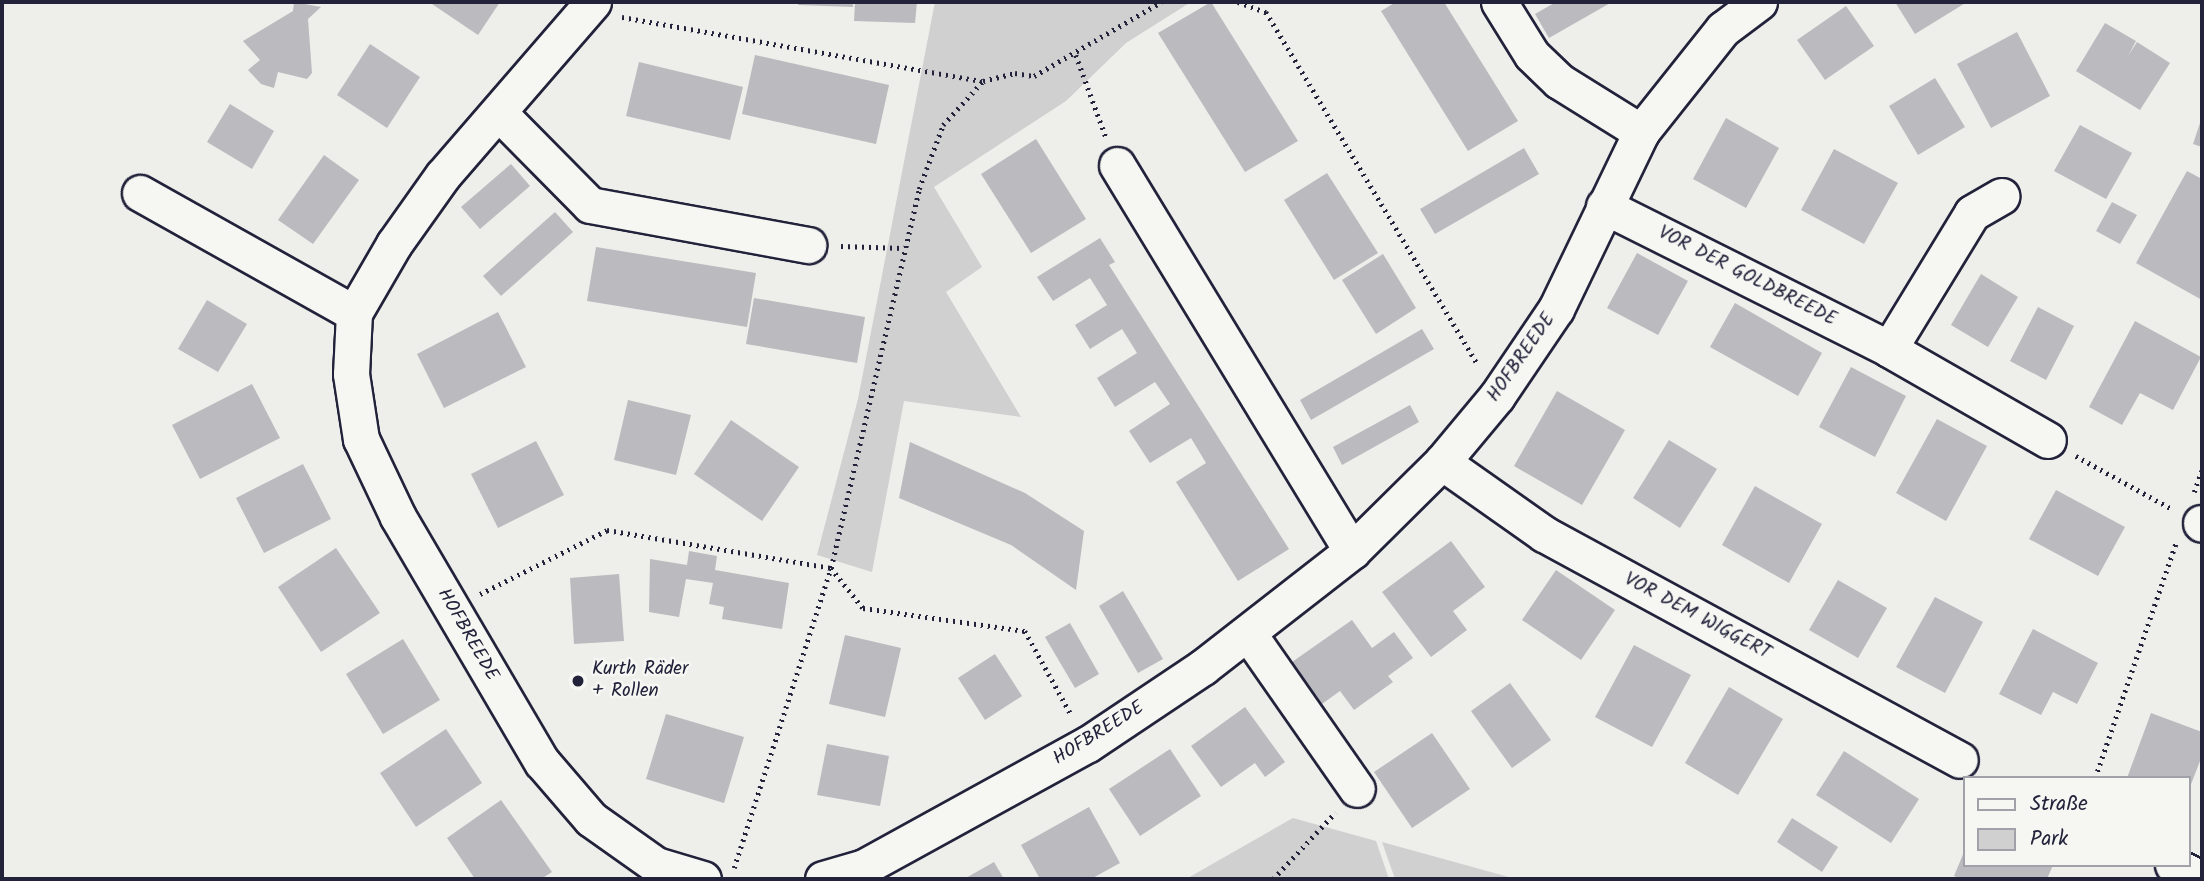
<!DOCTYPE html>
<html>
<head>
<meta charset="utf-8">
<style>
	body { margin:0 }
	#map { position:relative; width:2204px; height:881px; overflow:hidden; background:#eeeeeb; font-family:Kalam,sans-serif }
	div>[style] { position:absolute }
	.green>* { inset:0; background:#d0d0d1 }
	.building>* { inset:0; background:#bbbbbf }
	.path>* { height:4.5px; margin-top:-2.25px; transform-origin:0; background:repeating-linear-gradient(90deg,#22223b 0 2px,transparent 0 7px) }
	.roads { filter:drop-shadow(2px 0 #22223b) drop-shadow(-2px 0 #22223b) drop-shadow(0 2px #22223b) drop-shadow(0 -2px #22223b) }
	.minor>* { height:35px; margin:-17.5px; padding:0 17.5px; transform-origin:17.5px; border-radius:17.5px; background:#f6f6f2 }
	.dots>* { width:19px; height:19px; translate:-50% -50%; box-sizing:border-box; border:4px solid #f6f6f2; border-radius:50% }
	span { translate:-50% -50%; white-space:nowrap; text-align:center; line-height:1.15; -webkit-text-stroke:5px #f6f6f2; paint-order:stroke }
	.street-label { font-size:19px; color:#22223b }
	.poi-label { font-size:19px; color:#22223b }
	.left { translate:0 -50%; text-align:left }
	.frame { position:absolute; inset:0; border:4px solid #22223b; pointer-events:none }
	.legend { position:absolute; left:1963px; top:776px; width:228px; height:91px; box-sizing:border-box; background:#f6f6f2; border:2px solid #a1a1a9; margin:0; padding:9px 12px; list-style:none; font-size:21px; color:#22223b }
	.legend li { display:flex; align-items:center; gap:14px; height:35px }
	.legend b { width:35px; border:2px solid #a1a1a9 }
</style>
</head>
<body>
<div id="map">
	<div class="green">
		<div style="clip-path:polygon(935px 2px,1191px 2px,1126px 43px,1066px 101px,934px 187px,982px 267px,946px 292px,1021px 417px,904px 401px,872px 572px,817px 555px,858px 399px)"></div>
		<div style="clip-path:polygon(1293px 818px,1376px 841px,1389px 879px,1186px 879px)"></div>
		<div style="clip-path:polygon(1382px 842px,1516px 879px,1395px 879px)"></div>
	</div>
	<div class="building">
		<div style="clip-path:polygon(294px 2px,321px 7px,308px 19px,312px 73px,307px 79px,278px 72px,274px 88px,261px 84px,248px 70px,260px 60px,243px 41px,293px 11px)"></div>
		<div style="clip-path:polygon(429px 2px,500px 2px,478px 35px)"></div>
		<div style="clip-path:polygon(798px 2px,853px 2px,853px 7px,798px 5px)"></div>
		<div style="clip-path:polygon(855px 2px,917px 2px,915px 23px,854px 21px)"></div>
		<div style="clip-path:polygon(1211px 2px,1298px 141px,1245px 172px,1158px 33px)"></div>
		<div style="clip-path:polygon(1396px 2px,1444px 2px,1518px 121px,1468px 151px,1381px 11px)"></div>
		<div style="clip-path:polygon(1556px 2px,1612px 2px,1549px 38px,1535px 14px)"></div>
		<div style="clip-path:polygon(1895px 2px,1967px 2px,1915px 34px)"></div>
		<div style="clip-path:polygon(1846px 6px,1874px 46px,1825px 80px,1797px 40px)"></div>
		<div style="clip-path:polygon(2105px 23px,2136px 41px,2128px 56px,2137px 42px,2170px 63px,2140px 110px,2076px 71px)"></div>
		<div style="clip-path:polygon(2017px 32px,2050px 96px,1991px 128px,1957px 64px)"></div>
		<div style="clip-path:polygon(370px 44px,420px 77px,387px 128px,337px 95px)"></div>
		<div style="clip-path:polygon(755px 55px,889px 85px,876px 144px,742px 114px)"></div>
		<div style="clip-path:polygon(639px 62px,743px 87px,730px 140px,626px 116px)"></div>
		<div style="clip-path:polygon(1935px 78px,1965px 127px,1918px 155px,1889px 106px)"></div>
		<div style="clip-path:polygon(230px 104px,274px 131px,252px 169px,207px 142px)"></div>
		<div style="clip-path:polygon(2202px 117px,2202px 147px,2193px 144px)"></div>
		<div style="clip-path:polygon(1726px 118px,1779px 148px,1746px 208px,1693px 179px)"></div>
		<div style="clip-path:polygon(2080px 125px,2132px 153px,2106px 199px,2054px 171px)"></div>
		<div style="clip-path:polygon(1036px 139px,1086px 219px,1031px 253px,981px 174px)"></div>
		<div style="clip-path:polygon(1524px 148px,1539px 174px,1435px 234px,1420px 209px)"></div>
		<div style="clip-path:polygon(1834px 149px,1898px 183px,1864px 244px,1801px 210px)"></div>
		<div style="clip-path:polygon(324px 155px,359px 180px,313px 244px,278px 220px)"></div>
		<div style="clip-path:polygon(511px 164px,530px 186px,480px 229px,461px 207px)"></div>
		<div style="clip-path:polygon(2187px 171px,2202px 179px,2202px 300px,2136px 263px)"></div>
		<div style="clip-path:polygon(1327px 173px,1378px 253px,1334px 280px,1284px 200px)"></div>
		<div style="clip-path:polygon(2112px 202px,2137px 215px,2120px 244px,2096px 231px)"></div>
		<div style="clip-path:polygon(555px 212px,573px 232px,501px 296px,483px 276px)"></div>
		<div style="clip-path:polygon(1100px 238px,1115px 262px,1109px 265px,1289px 549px,1238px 581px,1176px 482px,1206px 463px,1191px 438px,1150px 463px,1129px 431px,1170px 404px,1155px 382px,1115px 407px,1097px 378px,1137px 353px,1122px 329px,1090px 349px,1075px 325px,1107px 305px,1090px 278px,1053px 301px,1037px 277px)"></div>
		<div style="clip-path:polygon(596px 247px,756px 273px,747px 327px,587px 301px)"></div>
		<div style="clip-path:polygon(1637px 253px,1688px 281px,1658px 335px,1607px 308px)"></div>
		<div style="clip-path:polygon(1383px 254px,1416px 308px,1376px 334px,1342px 280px)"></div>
		<div style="clip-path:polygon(1981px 274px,2018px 297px,1988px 347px,1951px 325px)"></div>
		<div style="clip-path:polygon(754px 298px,865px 317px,857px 363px,746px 344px)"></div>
		<div style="clip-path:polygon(207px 300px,247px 324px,218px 372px,178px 349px)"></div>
		<div style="clip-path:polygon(1735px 303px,1822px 353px,1798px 396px,1710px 347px)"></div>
		<div style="clip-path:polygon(2038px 307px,2074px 326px,2046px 380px,2010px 361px)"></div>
		<div style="clip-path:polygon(498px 312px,526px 367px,444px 408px,417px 354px)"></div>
		<div style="clip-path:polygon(2135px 321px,2201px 357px,2173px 410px,2140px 393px,2122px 425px,2089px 407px)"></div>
		<div style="clip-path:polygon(1422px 329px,1434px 349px,1311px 420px,1300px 400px)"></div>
		<div style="clip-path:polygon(1851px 367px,1906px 396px,1875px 457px,1819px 427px)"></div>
		<div style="clip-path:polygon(252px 384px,280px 438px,200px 479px,172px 425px)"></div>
		<div style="clip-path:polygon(1557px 391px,1625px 430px,1582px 505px,1514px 466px)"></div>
		<div style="clip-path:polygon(628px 400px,691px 415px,676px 475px,614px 460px)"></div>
		<div style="clip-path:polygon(1410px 405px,1419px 422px,1342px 465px,1333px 447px)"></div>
		<div style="clip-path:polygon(1937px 419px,1987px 446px,1946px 521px,1896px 493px)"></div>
		<div style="clip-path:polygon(731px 420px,799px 467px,762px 521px,694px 474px)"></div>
		<div style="clip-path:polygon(1669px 440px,1717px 469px,1680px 528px,1633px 498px)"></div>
		<div style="clip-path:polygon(536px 441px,564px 495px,498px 528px,471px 474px)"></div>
		<div style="clip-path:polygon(910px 442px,1025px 493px,1084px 531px,1076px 590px,1011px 545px,899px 498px)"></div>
		<div style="clip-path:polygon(303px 464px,331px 519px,264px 553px,236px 498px)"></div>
		<div style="clip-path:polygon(1755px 486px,1822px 524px,1789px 583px,1722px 545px)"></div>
		<div style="clip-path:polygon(2056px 490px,2125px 527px,2098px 576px,2029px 539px)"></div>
		<div style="clip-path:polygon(1451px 541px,1485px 587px,1453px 611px,1467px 630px,1431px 657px,1382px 592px)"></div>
		<div style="clip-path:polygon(336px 548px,380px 613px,321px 652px,278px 587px)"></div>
		<div style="clip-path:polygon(689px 551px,717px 556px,715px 570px,789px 583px,782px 629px,722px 619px,724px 607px,709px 604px,713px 583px,686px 579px,679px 617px,649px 612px,650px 559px,687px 565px)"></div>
		<div style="clip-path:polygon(1556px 570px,1615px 610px,1581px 660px,1522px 620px)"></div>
		<div style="clip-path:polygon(619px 574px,624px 641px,574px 644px,570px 578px)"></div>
		<div style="clip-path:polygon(1838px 580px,1887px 608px,1858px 658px,1809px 630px)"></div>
		<div style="clip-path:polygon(1123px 591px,1163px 659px,1138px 673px,1099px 606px)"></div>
		<div style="clip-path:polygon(1935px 597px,1983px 622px,1945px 693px,1896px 667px)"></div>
		<div style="clip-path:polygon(1352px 620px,1372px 648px,1394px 632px,1413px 658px,1388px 676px,1393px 682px,1354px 710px,1340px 691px,1322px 704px,1292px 662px)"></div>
		<div style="clip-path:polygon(1070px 623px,1099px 674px,1075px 688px,1045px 637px)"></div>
		<div style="clip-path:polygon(2033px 629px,2098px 663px,2077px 704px,2053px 692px,2041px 715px,1999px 694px)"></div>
		<div style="clip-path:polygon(845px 635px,901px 648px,885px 717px,829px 704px)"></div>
		<div style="clip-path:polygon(403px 639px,440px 700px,383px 734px,346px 674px)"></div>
		<div style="clip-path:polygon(1634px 645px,1691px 675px,1652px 747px,1595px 717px)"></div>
		<div style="clip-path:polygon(995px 654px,1022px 696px,985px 720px,958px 678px)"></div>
		<div style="clip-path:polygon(1510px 683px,1551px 740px,1512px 768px,1471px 711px)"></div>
		<div style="clip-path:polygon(1729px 687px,1783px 719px,1738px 795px,1685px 763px)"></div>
		<div style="clip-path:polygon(1245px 707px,1285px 762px,1265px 777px,1255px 763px,1221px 787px,1191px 746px)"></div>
		<div style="clip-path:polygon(2151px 713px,2202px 732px,2202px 756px,2188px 792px,2188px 778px,2127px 778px)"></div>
		<div style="clip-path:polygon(666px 714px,744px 737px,724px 803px,646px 779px)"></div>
		<div style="clip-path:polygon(446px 729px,482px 783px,416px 827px,380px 773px)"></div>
		<div style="clip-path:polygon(1432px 733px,1470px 789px,1412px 828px,1374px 772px)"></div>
		<div style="clip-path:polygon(827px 744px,889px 756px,880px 806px,817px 795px)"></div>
		<div style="clip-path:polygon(1170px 749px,1201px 796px,1140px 836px,1109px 789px)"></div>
		<div style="clip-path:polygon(1844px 751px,1919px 799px,1891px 843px,1816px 795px)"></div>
		<div style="clip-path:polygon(501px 800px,552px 872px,541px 879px,475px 879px,447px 838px)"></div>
		<div style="clip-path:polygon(1089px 807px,1120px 863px,1091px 879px,1040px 879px,1021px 845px)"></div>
		<div style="clip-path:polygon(1792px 818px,1838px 847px,1822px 872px,1777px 842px)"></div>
		<div style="clip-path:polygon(1964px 852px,1964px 865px,2053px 865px,2047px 879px,1962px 879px,1954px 876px)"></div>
		<div style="clip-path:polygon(994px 862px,1004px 879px,964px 879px)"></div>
	</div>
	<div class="path">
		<div style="left:1238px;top:2px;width:30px;rotate:20deg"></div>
		<div style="left:1266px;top:12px;width:412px;rotate:59deg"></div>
		<div style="left:622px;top:17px;width:367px;rotate:10.1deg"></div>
		<div style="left:983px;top:81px;width:33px;rotate:-14deg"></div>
		<div style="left:1015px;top:73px;width:19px;rotate:9deg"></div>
		<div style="left:1034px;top:76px;width:147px;rotate:-30.2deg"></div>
		<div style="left:1076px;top:55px;width:87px;rotate:69.9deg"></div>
		<div style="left:841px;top:246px;width:62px;rotate:1.8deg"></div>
		<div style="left:2076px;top:456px;width:110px;rotate:28.9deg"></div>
		<div style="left:2194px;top:492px;width:23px;rotate:-70deg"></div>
		<div style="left:480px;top:594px;width:142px;rotate:-26.7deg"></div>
		<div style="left:607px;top:530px;width:227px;rotate:9.6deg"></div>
		<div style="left:831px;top:568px;width:51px;rotate:51.3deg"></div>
		<div style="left:863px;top:608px;width:164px;rotate:8.1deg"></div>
		<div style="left:1025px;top:631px;width:97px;rotate:61.1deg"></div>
		<div style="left:2095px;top:778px;width:249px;rotate:-71deg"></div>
		<div style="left:734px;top:868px;width:315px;rotate:-72.1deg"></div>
		<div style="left:831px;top:568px;width:389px;rotate:-76.9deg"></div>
		<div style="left:919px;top:189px;width:68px;rotate:-69.4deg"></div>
		<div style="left:943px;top:125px;width:59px;rotate:-47.7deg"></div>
		<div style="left:1273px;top:879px;width:91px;rotate:-46.8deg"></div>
	</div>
	<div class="roads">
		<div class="minor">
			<div style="left:593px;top:2px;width:229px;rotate:130.9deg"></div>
			<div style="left:443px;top:175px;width:85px;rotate:125.4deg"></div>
			<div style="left:394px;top:244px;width:80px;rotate:120.1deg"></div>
			<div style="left:354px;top:313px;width:61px;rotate:92.8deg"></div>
			<div style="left:351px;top:374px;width:66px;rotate:81.3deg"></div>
			<div style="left:361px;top:439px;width:86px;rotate:64.6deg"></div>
			<div style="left:398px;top:517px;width:284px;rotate:59.6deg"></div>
			<div style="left:542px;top:762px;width:75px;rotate:49.3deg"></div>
			<div style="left:591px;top:819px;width:80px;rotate:35.3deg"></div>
			<div style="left:656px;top:865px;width:49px;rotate:16.6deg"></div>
			<div style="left:1499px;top:2px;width:62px;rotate:58.1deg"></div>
			<div style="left:1532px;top:55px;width:37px;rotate:44deg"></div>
			<div style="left:1559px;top:81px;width:97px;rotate:31.9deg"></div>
			<div style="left:499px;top:113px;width:129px;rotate:45.3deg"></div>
			<div style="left:590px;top:205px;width:222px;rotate:10.4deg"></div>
			<div style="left:1117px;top:165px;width:452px;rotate:58.7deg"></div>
			<div style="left:140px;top:193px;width:245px;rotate:29.3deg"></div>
			<div style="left:1604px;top:206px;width:319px;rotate:26.6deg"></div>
			<div style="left:1889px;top:349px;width:183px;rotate:29.8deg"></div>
			<div style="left:1889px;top:349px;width:159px;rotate:-58.6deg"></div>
			<div style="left:1972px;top:213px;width:34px;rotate:-30deg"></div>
			<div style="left:1442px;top:462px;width:125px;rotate:35.2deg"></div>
			<div style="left:1544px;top:534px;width:473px;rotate:28.5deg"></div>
			<div style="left:2201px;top:523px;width:1px;rotate:45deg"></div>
			<div style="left:1248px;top:633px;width:190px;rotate:55.1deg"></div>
			<div style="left:2173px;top:865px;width:32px;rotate:26deg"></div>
			<div style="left:823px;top:879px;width:43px;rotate:-16.3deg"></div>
			<div style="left:864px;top:867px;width:256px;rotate:-28.8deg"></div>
			<div style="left:1088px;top:744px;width:138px;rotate:-33.8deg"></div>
			<div style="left:1203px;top:667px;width:189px;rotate:-37.9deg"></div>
			<div style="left:1352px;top:551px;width:127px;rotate:-44.7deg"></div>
			<div style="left:1442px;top:462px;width:86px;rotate:-50.2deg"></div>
			<div style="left:1497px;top:396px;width:105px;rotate:-55.9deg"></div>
			<div style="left:1556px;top:309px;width:196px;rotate:-64.3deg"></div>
			<div style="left:1641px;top:132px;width:132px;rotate:-51.5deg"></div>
			<div style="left:1723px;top:29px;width:45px;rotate:-36.9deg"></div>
		</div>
	</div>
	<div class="dots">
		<div style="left:578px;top:681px;background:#22223b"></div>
	</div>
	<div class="street-label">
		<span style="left:1747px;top:277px;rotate:27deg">VOR DER GOLDBREEDE</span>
		<span style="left:1522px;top:358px;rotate:-55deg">HOFBREEDE</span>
		<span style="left:1697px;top:617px;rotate:28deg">VOR DEM WIGGERT</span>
		<span style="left:467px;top:635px;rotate:60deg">HOFBREEDE</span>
		<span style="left:1099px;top:734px;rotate:-32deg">HOFBREEDE</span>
	</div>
	<div class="poi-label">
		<span class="left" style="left:592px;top:681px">Kurth Räder<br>+ Rollen</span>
	</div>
	<div class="frame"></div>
	<ul class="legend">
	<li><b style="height:9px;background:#f6f6f2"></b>Straße</li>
	<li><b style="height:19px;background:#d0d0d1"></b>Park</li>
	</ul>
</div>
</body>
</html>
